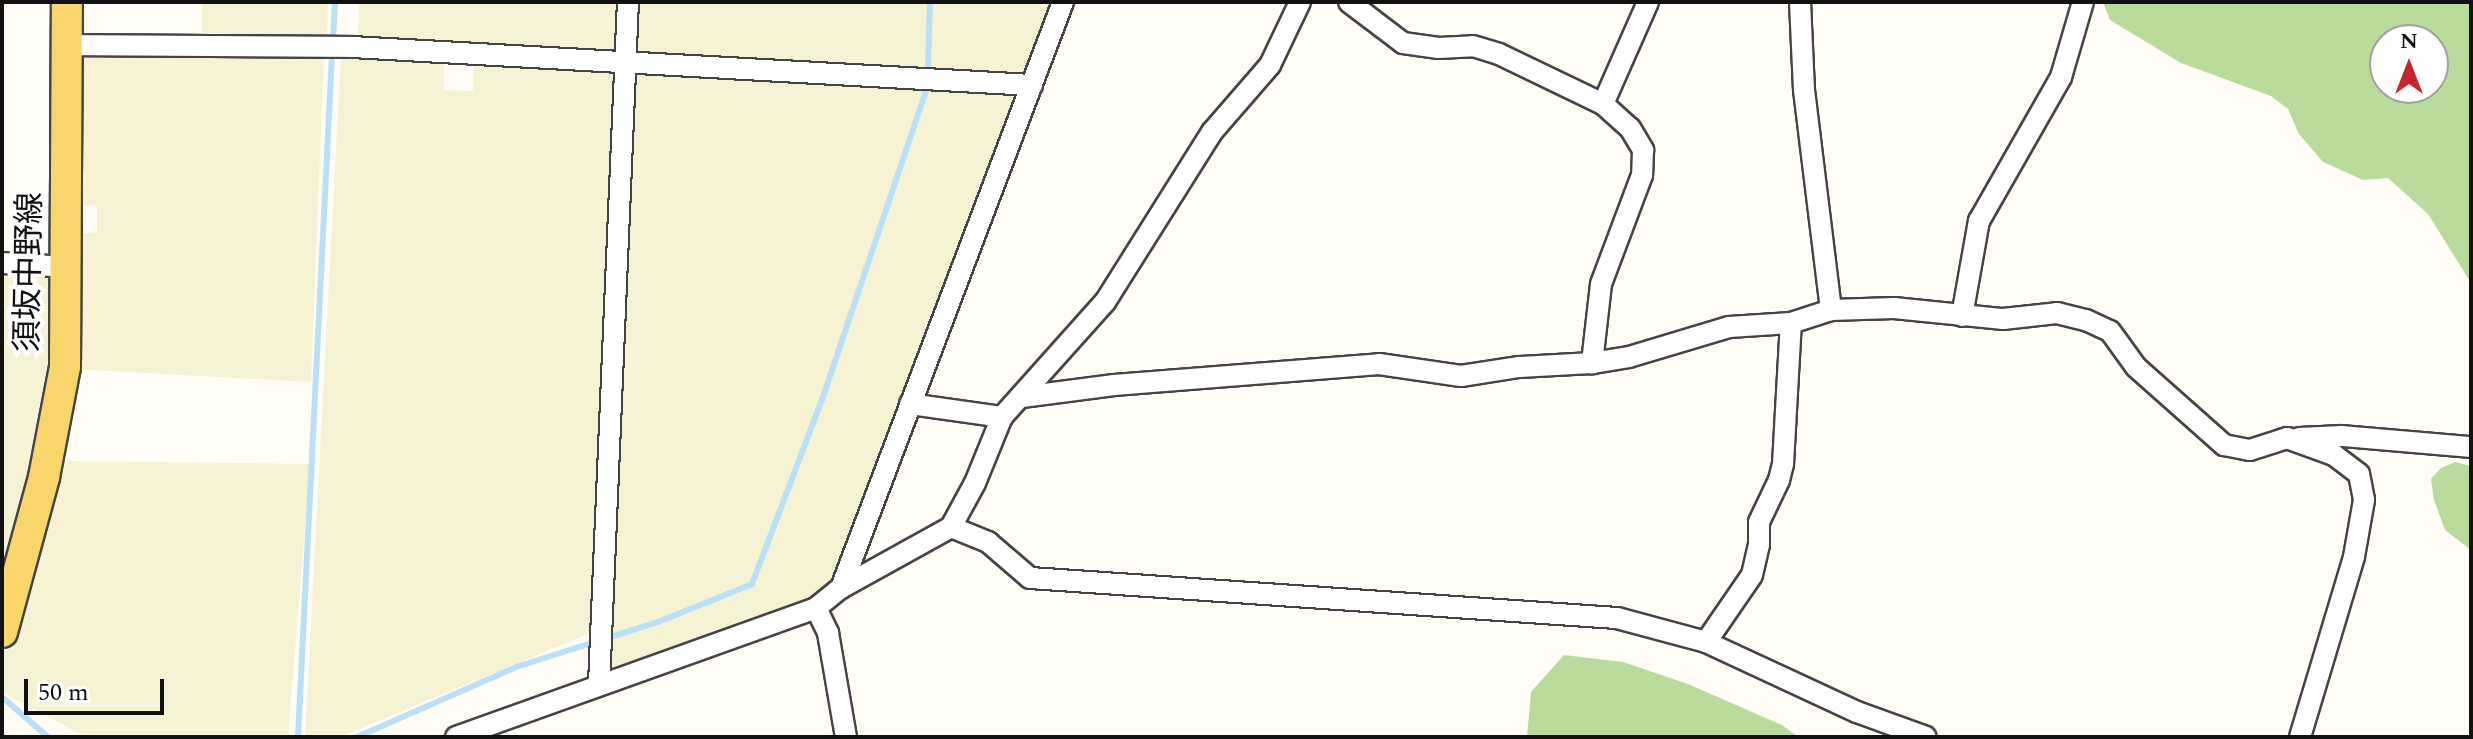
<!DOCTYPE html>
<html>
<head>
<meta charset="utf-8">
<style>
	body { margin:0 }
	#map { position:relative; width:2473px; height:739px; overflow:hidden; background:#fffdf5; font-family:Spectral,"Noto Sans JP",serif }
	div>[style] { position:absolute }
	.farmland>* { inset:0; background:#f6f3d4 }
	.forest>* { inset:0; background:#b9dc9c }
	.stream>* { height:6px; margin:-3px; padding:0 3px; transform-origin:3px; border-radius:3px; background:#b9e0f7 }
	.roads { filter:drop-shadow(2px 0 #444) drop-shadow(-2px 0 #444) drop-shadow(0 2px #444) drop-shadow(0 -2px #444) }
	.minor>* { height:20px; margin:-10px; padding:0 10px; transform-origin:10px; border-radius:10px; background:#fff }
	.primary>* { height:30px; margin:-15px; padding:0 15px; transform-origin:15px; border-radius:15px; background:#f9d66b }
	span { translate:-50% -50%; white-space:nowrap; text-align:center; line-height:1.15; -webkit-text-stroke:8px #fff; paint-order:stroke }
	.street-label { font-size:32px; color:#111 }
	.frame { position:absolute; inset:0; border:4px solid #111; pointer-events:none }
	.north { position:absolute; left:2369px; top:24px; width:80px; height:80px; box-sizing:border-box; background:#fff; border:2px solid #a0a0a0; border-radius:50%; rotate:0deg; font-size:22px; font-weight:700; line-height:32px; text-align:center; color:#111 }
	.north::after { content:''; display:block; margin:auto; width:28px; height:36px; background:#c4262e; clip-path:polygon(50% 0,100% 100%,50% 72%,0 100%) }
	.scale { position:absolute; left:24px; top:679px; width:140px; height:36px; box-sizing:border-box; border:4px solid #111; border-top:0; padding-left:10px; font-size:24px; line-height:28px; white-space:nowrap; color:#111; -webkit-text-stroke:6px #fff; paint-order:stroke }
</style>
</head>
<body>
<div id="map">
	<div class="farmland">
		<div style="clip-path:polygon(202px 2px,328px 2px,327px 36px,202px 33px)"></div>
		<div style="clip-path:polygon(359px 2px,620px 2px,618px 50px,358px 36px)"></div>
		<div style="clip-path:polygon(628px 2px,1063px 2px,841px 588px,599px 684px)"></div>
		<div style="clip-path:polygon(78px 49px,324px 54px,311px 382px,74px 369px,79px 234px,97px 232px,97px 206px,79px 205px)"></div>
		<div style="clip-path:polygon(341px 56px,444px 61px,444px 90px,473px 91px,474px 61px,614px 70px,590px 633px,340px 737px,305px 737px)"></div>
		<div style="clip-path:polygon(2px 266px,52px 270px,49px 355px,2px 604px)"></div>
		<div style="clip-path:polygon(59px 461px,310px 464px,288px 737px,86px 737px,2px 692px,2px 644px)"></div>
	</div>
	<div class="forest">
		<div style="clip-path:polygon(evenodd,2103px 2px,2471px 2px,2471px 283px,2428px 214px,2388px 178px,2363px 180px,2323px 162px,2299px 134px,2288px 109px,2271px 96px,2181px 63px,2110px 20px,2103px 2px,2385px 40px,2433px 40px,2433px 88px,2385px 88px,2385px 40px)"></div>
		<div style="clip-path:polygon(2455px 462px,2471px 466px,2471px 550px,2445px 530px,2434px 500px,2431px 479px,2441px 468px)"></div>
		<div style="clip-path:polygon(1564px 655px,1623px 662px,1688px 684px,1782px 725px,1798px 737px,1527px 737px,1531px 692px)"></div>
	</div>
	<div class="stream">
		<div style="left:333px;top:40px;width:38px;rotate:-87deg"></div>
		<div style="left:928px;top:69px;width:67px;rotate:-88.3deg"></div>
		<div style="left:2px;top:697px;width:61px;rotate:41deg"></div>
		<div style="left:298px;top:737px;width:684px;rotate:-87.15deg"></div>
		<div style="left:357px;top:737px;width:177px;rotate:-23.7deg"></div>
		<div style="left:519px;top:666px;width:146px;rotate:-17.6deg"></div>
		<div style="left:658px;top:622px;width:101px;rotate:-22deg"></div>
		<div style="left:752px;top:584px;width:197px;rotate:-69.2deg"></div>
		<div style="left:822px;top:400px;width:326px;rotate:-71.4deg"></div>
	</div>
	<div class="roads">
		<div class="minor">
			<div style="left:1349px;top:2px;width:68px;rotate:37.2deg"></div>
			<div style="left:1403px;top:43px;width:36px;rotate:8deg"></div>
			<div style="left:1439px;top:48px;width:34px;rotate:-3deg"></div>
			<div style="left:1473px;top:46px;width:27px;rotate:17deg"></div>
			<div style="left:1499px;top:54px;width:115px;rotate:25.7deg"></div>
			<div style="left:1603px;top:104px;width:36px;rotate:42deg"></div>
			<div style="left:1630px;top:128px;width:26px;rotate:59deg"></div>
			<div style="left:1643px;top:150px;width:25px;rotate:92deg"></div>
			<div style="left:1642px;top:175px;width:116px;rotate:110.6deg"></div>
			<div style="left:1601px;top:284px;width:80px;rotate:96.5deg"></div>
			<div style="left:1800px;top:2px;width:88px;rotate:87.4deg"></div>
			<div style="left:1804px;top:90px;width:222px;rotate:83deg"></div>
			<div style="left:68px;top:45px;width:284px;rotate:0.4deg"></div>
			<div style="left:352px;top:47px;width:681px;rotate:3.2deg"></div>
			<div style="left:1603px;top:104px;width:111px;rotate:-66.2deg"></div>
			<div style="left:2px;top:263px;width:66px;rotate:3.5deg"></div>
			<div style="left:1962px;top:316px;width:97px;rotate:-79.9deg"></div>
			<div style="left:1979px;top:221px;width:166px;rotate:-60.3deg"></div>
			<div style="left:2061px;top:77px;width:78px;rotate:-73.7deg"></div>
			<div style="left:1022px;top:397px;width:93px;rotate:-7.4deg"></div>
			<div style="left:1114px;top:385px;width:266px;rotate:-4.5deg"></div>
			<div style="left:1379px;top:364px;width:83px;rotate:8.3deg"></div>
			<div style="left:1461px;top:376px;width:59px;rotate:-8.8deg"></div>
			<div style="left:1519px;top:367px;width:73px;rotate:-3.1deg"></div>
			<div style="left:1592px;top:363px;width:37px;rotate:-9deg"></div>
			<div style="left:1629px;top:357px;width:104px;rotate:-16.7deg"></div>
			<div style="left:1729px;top:327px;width:62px;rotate:-3.7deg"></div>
			<div style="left:1791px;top:323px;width:42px;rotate:-18deg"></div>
			<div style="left:1831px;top:310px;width:63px;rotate:-1.8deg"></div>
			<div style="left:1894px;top:308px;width:110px;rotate:5.8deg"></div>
			<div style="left:2003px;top:319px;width:54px;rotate:-6.3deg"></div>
			<div style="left:2057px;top:313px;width:30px;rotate:14deg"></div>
			<div style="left:2086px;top:320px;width:26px;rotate:25deg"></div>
			<div style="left:2110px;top:331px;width:44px;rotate:54.2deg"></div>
			<div style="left:2136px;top:367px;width:118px;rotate:41.6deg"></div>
			<div style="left:2224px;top:445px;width:26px;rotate:11deg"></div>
			<div style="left:2250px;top:450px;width:39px;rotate:-18deg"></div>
			<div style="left:2287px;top:438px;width:50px;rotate:19.9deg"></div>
			<div style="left:2334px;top:455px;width:31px;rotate:37deg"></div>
			<div style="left:2359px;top:474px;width:26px;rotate:79deg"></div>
			<div style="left:2364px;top:500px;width:58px;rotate:100deg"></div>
			<div style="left:2354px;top:557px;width:188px;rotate:106.7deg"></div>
			<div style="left:910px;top:404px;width:93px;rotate:8deg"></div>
			<div style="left:2299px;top:438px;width:43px;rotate:-2.7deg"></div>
			<div style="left:2342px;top:436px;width:129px;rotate:4.9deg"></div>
			<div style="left:951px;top:527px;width:40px;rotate:22deg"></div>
			<div style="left:988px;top:542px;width:55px;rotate:40.6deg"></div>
			<div style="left:1030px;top:578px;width:588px;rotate:3.9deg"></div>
			<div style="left:1617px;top:618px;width:92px;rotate:15.1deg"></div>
			<div style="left:1706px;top:642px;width:166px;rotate:24.9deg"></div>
			<div style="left:1857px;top:712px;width:73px;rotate:19.9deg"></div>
			<div style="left:841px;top:588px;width:126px;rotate:-29deg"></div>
			<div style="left:951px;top:527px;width:50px;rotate:-61.4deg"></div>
			<div style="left:975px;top:483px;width:71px;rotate:-67.8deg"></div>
			<div style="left:1002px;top:417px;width:154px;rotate:-48.2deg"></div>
			<div style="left:1105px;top:302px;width:201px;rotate:-57.8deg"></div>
			<div style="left:1212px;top:132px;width:89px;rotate:-49.1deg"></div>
			<div style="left:1270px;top:65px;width:70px;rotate:-64.5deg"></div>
			<div style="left:816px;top:608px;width:28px;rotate:64deg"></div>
			<div style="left:828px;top:633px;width:106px;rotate:80.2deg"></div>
			<div style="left:1706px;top:642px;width:81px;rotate:-55.5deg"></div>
			<div style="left:1752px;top:575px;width:32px;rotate:-77deg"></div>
			<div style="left:1759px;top:544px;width:22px;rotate:-90deg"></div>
			<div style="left:1759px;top:522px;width:47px;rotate:-64.5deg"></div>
			<div style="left:1779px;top:480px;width:16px;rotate:-76deg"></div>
			<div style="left:1783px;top:464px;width:141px;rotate:-86.8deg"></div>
			<div style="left:599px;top:684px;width:683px;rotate:-87.57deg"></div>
			<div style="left:456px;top:737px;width:382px;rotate:-19.7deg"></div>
			<div style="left:816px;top:608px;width:32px;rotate:-39deg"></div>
			<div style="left:841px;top:588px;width:627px;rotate:-69.25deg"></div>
		</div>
		<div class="primary">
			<div style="left:2px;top:632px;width:161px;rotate:-74.8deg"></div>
			<div style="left:44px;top:477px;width:112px;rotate:-79.2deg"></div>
			<div style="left:65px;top:367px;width:365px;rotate:-89.7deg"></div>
		</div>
	</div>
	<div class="street-label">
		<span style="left:30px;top:272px;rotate:-89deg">須坂中野線</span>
	</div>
	<div class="frame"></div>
	<div class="north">N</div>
	<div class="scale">50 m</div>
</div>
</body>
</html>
